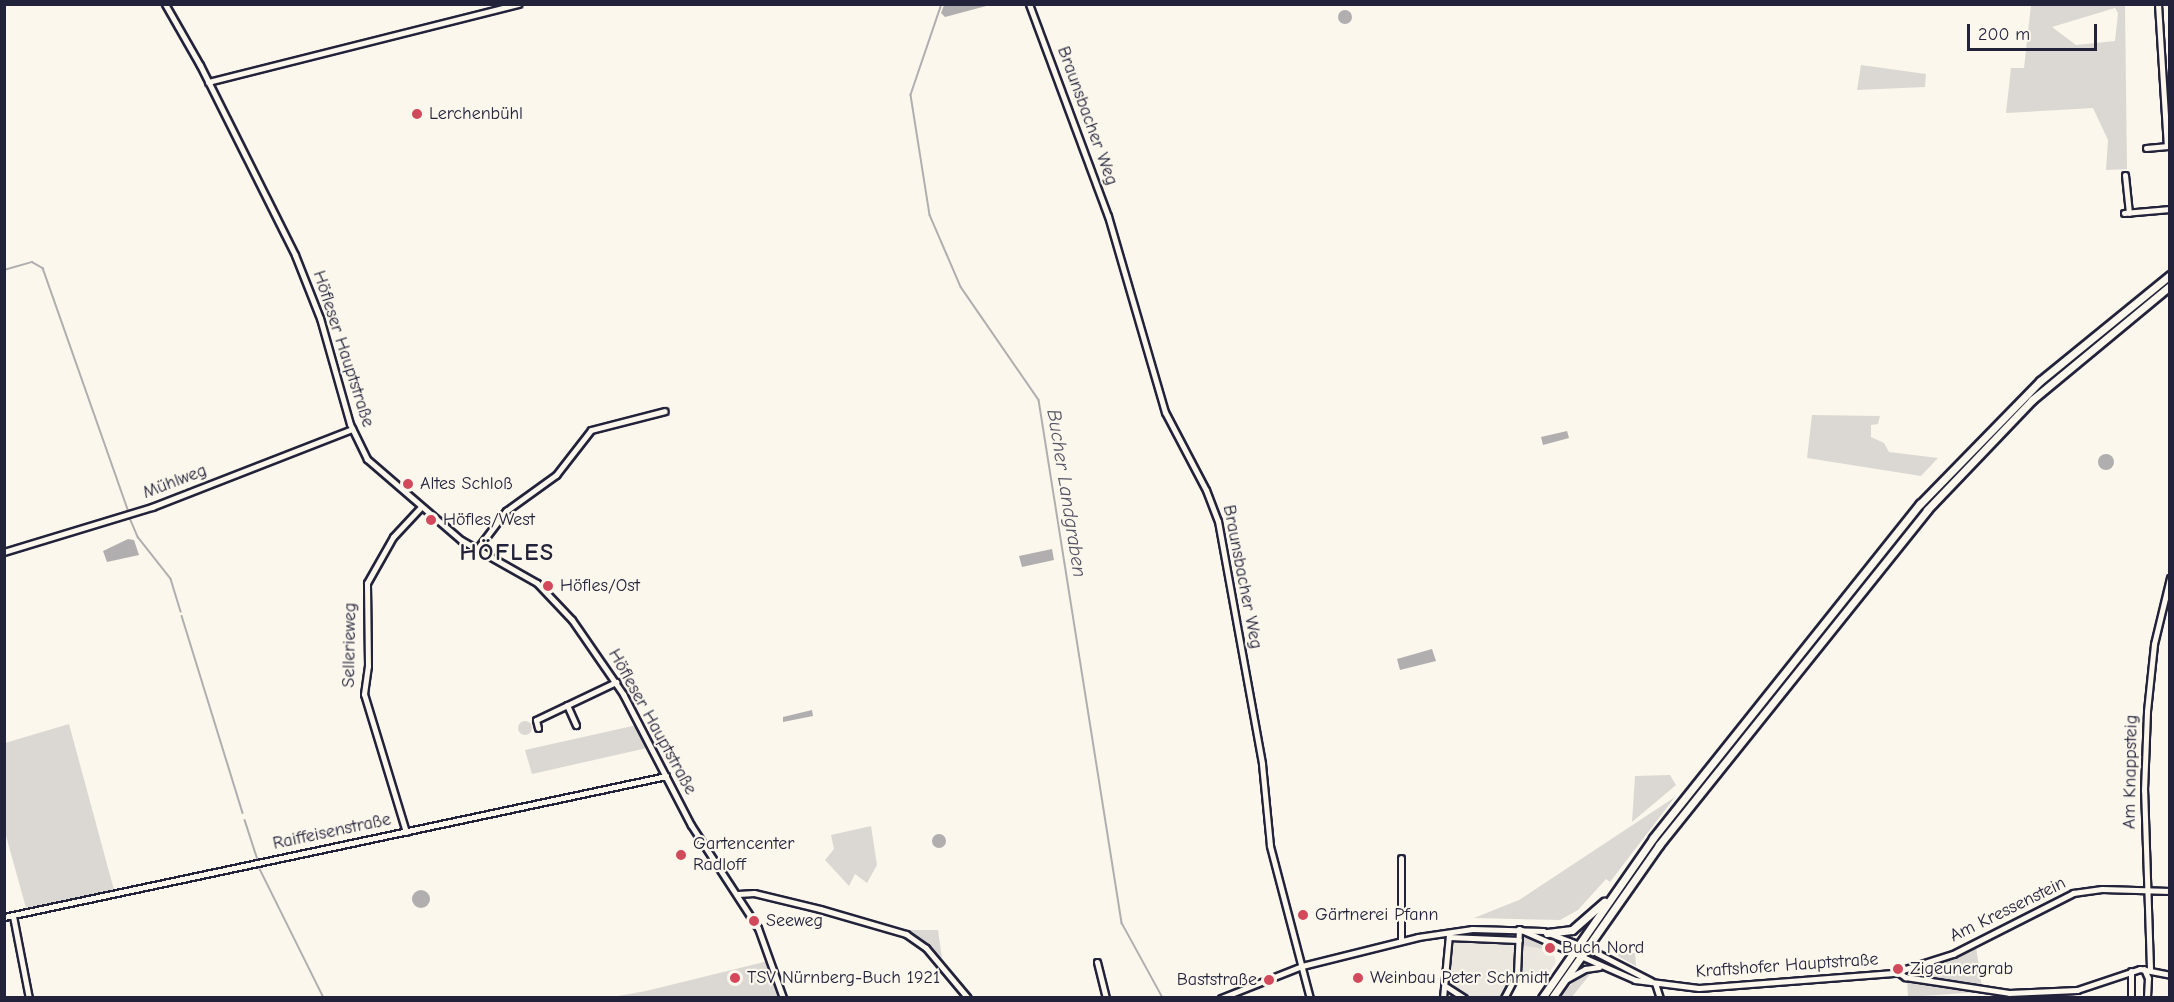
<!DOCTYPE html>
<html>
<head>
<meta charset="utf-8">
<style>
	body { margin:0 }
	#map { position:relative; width:2174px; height:1002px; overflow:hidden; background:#fbf7ec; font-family:"Comic Neue",sans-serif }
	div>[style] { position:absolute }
	.built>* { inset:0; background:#ebe7df }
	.green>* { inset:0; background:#dbd8d3 }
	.round { border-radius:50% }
	.water>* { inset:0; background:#b1aeb0 }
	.stream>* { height:1.5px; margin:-0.75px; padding:0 0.75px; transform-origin:0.75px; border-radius:0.75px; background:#b1aeb0 }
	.roads { filter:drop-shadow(2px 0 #22223b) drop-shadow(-2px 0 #22223b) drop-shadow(0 2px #22223b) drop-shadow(0 -2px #22223b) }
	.minor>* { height:5px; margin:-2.5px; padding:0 2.5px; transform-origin:2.5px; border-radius:2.5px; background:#fbf7ec }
	.major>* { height:7px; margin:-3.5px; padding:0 3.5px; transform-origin:3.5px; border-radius:3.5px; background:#fbf7ec }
	.dots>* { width:16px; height:16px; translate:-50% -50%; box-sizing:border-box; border:3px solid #fbf7ec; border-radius:50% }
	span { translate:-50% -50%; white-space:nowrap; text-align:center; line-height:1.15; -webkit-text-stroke:4.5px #fbf7ec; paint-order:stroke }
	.poi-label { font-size:18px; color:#22223b }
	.left { translate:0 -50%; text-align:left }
	.right { translate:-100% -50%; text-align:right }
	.street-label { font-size:18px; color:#22223b }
	.water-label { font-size:20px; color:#545364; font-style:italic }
	.district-label { font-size:24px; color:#22223b; font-weight:700; letter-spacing:1.5px }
	.frame { position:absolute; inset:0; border:6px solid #22223b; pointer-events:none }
	.scale { position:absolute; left:1967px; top:24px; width:130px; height:27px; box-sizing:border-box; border:3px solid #22223b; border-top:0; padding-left:8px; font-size:18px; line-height:21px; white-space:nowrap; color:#22223b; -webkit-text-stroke:4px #fbf7ec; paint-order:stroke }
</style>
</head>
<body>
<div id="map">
	<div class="built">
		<div style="clip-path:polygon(1452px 939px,1514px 942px,1544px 949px,1554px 955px,1556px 962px,1548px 975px,1519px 974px,1507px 995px,1510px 997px,1445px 998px,1450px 985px)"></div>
	</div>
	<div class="green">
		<div style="clip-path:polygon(evenodd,2031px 5px,2125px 5px,2127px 169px,2106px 170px,2108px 140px,2093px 108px,2006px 113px,2011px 68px,2024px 68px,2031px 5px,2115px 8px,2118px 13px,2115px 41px,2076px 45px,2052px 27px,2115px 8px)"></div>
		<div style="clip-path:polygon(1861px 65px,1926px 74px,1925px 87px,1857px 90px)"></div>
		<div style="clip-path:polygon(2169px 278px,2038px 390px,1922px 513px,1919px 510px,2032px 390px)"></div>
		<div style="clip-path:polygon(1812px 415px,1880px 416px,1878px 424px,1871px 425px,1871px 437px,1884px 443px,1889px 452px,1938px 458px,1921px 476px,1807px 458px)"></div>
		<div style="clip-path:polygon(1915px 515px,1918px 517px,1762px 708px,1589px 936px,1644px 854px)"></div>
		<div class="round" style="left:518px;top:721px;width:14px;height:14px"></div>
		<div style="clip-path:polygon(69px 724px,114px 890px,26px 908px,5px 832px,5px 743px)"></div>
		<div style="clip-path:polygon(637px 725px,647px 748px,532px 774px,525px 750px)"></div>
		<div style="clip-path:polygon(1670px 775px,1676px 785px,1632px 822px,1635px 776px)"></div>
		<div style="clip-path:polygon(1675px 797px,1610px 882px,1606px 879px,1578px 910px,1560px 920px,1474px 918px,1519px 900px)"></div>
		<div style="clip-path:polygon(871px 826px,877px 865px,867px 883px,855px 874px,849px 886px,825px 860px,834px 849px,831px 835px)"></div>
		<div style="clip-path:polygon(906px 930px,938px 930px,942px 958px)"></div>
		<div style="clip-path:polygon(1525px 937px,1544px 943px,1544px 949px,1520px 945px)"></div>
		<div style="clip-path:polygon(1976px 947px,1982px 987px,1905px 974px,1953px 957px)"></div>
		<div style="clip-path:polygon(1635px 953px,1636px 966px,1614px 954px)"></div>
		<div style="clip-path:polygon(768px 961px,778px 997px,607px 998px,646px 991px)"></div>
		<div style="clip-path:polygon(1584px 971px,1591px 973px,1572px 997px,1558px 998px)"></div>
		<div style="clip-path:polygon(1907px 980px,1980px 992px,1908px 997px)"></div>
	</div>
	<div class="water">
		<div style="clip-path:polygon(944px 5px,944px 4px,990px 5px,945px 17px,941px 13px)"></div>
		<div class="round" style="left:1338px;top:10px;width:14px;height:14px"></div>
		<div style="clip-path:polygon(1567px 431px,1569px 438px,1543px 445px,1541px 437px)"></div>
		<div class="round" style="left:2098px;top:454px;width:16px;height:16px"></div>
		<div style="clip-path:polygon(128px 539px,134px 540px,139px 555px,107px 562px,103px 551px)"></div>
		<div style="clip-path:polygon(1052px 549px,1054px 560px,1022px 567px,1019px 556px)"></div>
		<div style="clip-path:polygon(1432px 649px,1436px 661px,1400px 670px,1397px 659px)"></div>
		<div style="clip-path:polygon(812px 710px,813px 716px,783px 722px,783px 717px)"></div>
		<div class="round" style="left:932px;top:834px;width:14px;height:14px"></div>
		<div class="round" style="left:412px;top:890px;width:18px;height:18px"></div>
	</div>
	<div class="stream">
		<div style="left:942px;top:4px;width:96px;rotate:108.8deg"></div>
		<div style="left:911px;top:95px;width:121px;rotate:81deg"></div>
		<div style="left:930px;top:215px;width:78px;rotate:66.7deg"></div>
		<div style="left:961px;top:287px;width:137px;rotate:55.4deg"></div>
		<div style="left:1039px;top:400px;width:530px;rotate:80.98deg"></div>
		<div style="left:1122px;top:923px;width:85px;rotate:61.3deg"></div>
		<div style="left:4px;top:270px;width:29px;rotate:-16deg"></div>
		<div style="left:32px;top:262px;width:13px;rotate:29deg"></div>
		<div style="left:43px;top:268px;width:256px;rotate:70.6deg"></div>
		<div style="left:130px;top:518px;width:21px;rotate:67deg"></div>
		<div style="left:138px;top:537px;width:53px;rotate:51.8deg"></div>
		<div style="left:171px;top:579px;width:34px;rotate:73deg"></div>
		<div style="left:182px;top:616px;width:206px;rotate:72.8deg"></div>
		<div style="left:245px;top:820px;width:40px;rotate:72deg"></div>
		<div style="left:259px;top:867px;width:146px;rotate:63.6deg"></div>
	</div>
	<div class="roads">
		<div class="minor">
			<div style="left:165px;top:4px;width:70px;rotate:60.2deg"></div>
			<div style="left:200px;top:65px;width:212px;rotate:63.4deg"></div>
			<div style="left:295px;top:255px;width:68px;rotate:68.4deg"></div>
			<div style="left:320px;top:318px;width:110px;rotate:74.2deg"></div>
			<div style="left:350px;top:424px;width:39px;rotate:64deg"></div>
			<div style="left:367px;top:459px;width:124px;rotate:40.8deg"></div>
			<div style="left:461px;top:540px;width:87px;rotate:29.5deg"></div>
			<div style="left:537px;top:583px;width:51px;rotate:46.6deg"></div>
			<div style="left:572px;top:620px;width:90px;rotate:55.4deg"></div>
			<div style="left:623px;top:694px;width:148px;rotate:62.6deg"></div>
			<div style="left:691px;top:825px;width:123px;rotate:57deg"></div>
			<div style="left:758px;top:928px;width:74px;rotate:70.3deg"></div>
			<div style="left:1029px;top:4px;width:226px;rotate:69.6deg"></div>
			<div style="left:1108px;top:216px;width:204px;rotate:73.8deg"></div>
			<div style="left:1165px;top:412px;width:88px;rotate:62.3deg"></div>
			<div style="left:1206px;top:490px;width:33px;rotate:69deg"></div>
			<div style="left:1218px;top:521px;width:247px;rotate:79.7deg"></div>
			<div style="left:1262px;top:764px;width:82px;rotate:84.4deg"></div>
			<div style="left:1270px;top:846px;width:157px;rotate:75.3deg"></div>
			<div style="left:2158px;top:4px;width:142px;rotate:86.4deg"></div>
			<div style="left:208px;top:82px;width:320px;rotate:-14.1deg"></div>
			<div style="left:2146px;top:148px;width:22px;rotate:-5deg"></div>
			<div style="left:2125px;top:175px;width:38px;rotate:84deg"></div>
			<div style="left:2124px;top:213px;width:46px;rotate:-5deg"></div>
			<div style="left:477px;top:549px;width:48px;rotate:-52.7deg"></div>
			<div style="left:506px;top:511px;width:62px;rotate:-35.8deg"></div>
			<div style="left:556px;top:475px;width:57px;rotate:-52.1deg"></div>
			<div style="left:591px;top:430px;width:76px;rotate:-14.4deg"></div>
			<div style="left:4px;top:552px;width:155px;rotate:-16.9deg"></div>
			<div style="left:152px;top:507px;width:215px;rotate:-21.3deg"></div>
			<div style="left:567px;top:705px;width:22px;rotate:66deg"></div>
			<div style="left:538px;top:728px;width:8px;rotate:-104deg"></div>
			<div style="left:536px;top:720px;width:89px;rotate:-25.4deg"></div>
			<div style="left:406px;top:832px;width:144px;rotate:-106.9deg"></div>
			<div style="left:364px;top:694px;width:28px;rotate:-82deg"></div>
			<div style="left:368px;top:666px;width:83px;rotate:-90.7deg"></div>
			<div style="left:367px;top:583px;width:53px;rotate:-60.5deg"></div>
			<div style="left:393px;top:537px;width:41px;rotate:-47deg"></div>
			<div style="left:738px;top:894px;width:16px;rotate:-4deg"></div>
			<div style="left:754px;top:893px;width:68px;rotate:13.6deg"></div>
			<div style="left:820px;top:909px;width:90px;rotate:16.2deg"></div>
			<div style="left:906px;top:934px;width:24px;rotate:35deg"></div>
			<div style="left:926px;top:948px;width:65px;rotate:50deg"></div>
			<div style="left:13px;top:916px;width:84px;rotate:79deg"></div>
			<div style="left:4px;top:917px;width:677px;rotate:-12.02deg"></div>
			<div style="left:1519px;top:929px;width:127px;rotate:23.7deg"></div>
			<div style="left:1635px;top:980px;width:64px;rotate:7.1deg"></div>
			<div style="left:1699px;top:988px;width:195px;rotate:-4.4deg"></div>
			<div style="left:1893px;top:973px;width:63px;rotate:-17.6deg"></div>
			<div style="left:1953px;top:954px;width:135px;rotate:-26.9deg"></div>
			<div style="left:2073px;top:893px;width:29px;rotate:-8deg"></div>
			<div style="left:2102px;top:889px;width:68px;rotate:1.7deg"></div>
			<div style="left:1449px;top:937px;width:70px;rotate:2.5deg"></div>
			<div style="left:1401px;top:941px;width:83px;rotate:-90deg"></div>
			<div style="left:1097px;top:962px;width:37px;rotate:76deg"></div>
			<div style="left:2150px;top:968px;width:178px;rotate:-91.9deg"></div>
			<div style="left:2144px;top:790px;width:79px;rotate:-87.8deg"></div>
			<div style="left:2147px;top:711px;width:67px;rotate:-84deg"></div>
			<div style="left:2154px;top:644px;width:68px;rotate:-76.4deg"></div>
			<div style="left:2144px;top:969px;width:10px;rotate:66deg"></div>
			<div style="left:2148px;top:978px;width:20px;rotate:93deg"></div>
			<div style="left:2131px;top:971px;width:27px;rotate:90deg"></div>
			<div style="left:1898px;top:972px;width:9px;rotate:36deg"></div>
			<div style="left:1905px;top:977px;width:105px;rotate:8.7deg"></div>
			<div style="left:2009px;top:993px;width:68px;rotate:-2.5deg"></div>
			<div style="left:2077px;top:990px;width:66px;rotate:-18.4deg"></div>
			<div style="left:2140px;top:969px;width:31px;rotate:11deg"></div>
			<div style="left:1567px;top:979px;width:21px;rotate:-29deg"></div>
			<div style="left:1585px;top:969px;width:14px;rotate:-8deg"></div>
			<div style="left:1655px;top:983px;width:16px;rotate:72deg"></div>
			<div style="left:1447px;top:987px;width:20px;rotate:33deg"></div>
			<div style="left:1221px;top:998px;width:87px;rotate:-21.6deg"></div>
			<div style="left:1302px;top:966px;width:120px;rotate:-14deg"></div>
			<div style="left:1418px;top:937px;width:55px;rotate:-8.4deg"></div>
			<div style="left:1472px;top:929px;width:71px;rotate:1.6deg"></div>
			<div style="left:1543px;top:931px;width:47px;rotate:21.1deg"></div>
			<div style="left:1587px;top:948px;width:72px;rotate:27.3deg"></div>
			<div style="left:1443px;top:998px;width:64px;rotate:-84.6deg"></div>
			<div style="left:1504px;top:998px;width:27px;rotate:-62deg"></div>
			<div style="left:1517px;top:974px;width:45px;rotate:-87.5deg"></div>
		</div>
		<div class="major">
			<div style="left:1547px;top:933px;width:25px;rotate:-7deg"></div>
			<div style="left:1572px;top:930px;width:43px;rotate:-41.2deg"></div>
			<div style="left:1542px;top:998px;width:195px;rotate:-55.2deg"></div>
			<div style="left:1653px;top:838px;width:428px;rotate:-51.4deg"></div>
			<div style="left:1920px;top:504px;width:172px;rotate:-45.7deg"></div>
			<div style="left:2040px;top:381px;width:168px;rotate:-39.2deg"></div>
			<div style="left:1552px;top:998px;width:187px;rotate:-55deg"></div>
			<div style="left:1659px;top:845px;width:429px;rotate:-51.3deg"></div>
			<div style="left:1927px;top:510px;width:152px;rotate:-46.3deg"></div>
			<div style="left:2032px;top:400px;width:179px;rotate:-39.6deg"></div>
		</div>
	</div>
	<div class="dots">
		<div style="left:417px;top:114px;background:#d1495b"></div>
		<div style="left:408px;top:484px;background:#d1495b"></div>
		<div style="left:431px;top:520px;background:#d1495b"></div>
		<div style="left:548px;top:586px;background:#d1495b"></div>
		<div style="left:681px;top:855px;background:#d1495b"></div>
		<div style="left:1303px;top:915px;background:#d1495b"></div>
		<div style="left:754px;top:921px;background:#d1495b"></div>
		<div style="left:1550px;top:948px;background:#d1495b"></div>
		<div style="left:1898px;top:969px;background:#d1495b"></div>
		<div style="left:735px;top:978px;background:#d1495b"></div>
		<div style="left:1358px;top:978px;background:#d1495b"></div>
		<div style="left:1269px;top:980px;background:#d1495b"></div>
	</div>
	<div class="poi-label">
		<span class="left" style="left:429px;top:114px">Lerchenbühl</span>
		<span class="left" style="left:420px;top:484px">Altes Schloß</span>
		<span class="left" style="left:443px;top:520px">Höfles/West</span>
		<span class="left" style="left:560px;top:586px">Höfles/Ost</span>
		<span class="left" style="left:693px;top:855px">Gartencenter<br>Radloff</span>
		<span class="left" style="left:1315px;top:915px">Gärtnerei Pfann</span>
		<span class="left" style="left:766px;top:921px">Seeweg</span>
		<span class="left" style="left:1562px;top:948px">Buch Nord</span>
		<span class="left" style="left:1910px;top:969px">Zigeunergrab</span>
		<span class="left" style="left:747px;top:978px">TSV Nürnberg-Buch 1921</span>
		<span class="left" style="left:1370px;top:978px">Weinbau Peter Schmidt</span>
		<span class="right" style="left:1257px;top:980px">Baststraße</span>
	</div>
	<div class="street-label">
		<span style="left:1087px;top:116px;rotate:70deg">Braunsbacher Weg</span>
		<span style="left:343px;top:349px;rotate:72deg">Höfleser Hauptstraße</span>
		<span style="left:175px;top:482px;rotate:-21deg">Mühlweg</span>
		<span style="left:1242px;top:577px;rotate:79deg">Braunsbacher Weg</span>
		<span style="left:350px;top:645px;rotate:-89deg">Sellerieweg</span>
		<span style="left:652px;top:722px;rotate:61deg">Höfleser Hauptstraße</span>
		<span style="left:2131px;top:772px;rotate:-89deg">Am Knappsteig</span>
		<span style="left:332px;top:832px;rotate:-12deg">Raiffeisenstraße</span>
		<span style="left:2008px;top:910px;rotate:-26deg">Am Kressenstein</span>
		<span style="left:1787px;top:966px;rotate:-4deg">Kraftshofer Hauptstraße</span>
	</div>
	<div class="water-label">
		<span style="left:1067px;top:493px;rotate:81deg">Bucher Landgraben</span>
	</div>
	<div class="district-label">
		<span style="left:507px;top:553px">HÖFLES</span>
	</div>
	<div class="frame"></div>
	<div class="scale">200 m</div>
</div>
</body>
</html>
